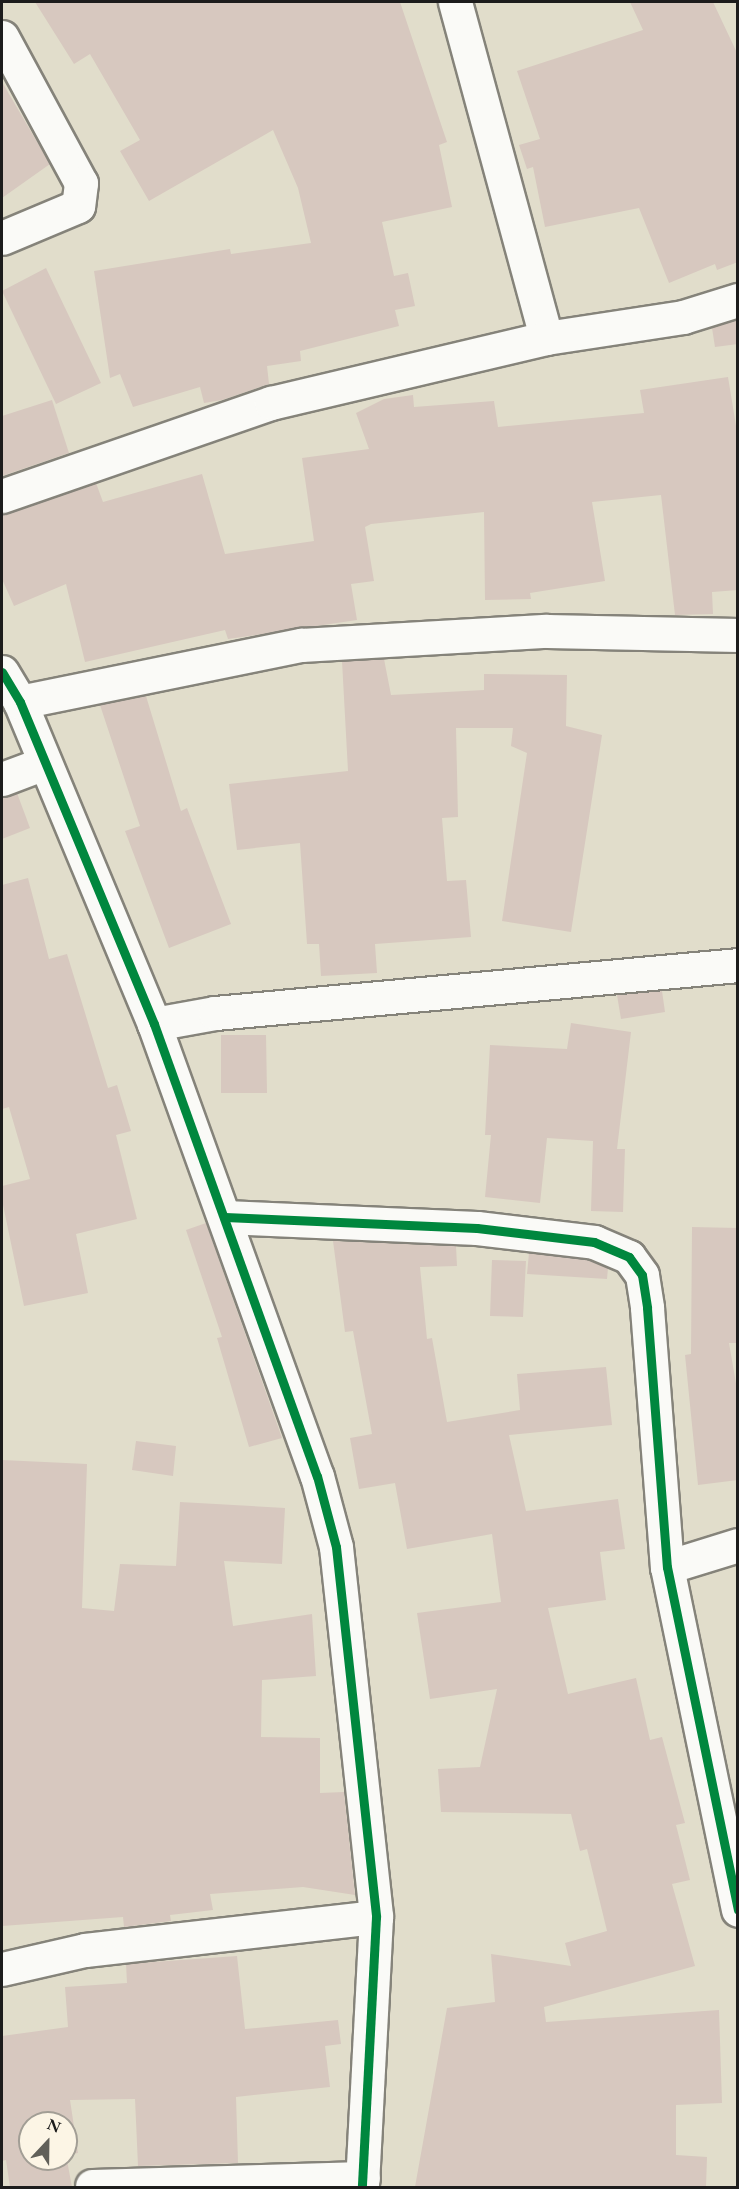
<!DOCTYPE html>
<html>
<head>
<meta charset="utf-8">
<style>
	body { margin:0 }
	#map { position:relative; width:739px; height:2189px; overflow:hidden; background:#e1ddcb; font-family:"EB Garamond",serif }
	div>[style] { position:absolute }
	.building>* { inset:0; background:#d7c8bf }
	.roads { filter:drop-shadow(2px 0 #85837a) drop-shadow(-2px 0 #85837a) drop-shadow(0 2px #85837a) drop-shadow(0 -2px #85837a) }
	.minor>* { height:33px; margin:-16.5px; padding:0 16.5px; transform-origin:16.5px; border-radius:16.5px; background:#fafaf7 }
	.cycleway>* { height:9px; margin:-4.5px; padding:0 4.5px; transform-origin:4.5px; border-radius:4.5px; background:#00873e }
	span { translate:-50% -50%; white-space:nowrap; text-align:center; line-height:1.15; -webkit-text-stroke:5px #fcf5e5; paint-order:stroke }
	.frame { position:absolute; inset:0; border:3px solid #1c1c1c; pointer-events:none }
	.north { position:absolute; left:18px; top:2111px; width:60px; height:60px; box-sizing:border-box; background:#fcf5e5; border:2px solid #a29e95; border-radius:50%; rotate:22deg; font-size:16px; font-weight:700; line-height:24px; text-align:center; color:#1c1c1c }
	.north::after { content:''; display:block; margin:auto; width:21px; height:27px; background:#616059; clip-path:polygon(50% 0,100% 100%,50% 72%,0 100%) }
</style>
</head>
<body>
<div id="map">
	<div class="building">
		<div style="clip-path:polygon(35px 2px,400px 2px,447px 142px,439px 145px,452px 207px,382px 222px,394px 276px,408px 273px,415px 306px,395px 310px,399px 326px,300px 351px,301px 361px,267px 366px,269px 384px,222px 400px,204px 403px,200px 387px,133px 407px,120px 374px,110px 378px,94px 271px,230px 249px,231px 254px,311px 243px,298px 188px,273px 130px,149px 201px,120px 151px,140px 140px,90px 54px,74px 64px)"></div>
		<div style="clip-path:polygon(630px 2px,713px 2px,738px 55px,738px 262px,717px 270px,715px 264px,669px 283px,639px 208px,545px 227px,533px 167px,527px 169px,519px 145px,540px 139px,517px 71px,643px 30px)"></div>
		<div style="clip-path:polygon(2px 82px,50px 164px,2px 198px)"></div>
		<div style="clip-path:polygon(46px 268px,101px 383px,56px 404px,2px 291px)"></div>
		<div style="clip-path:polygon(738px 320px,738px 344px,715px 347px,712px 328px)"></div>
		<div style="clip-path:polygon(728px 377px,738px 438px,738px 590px,712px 592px,713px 614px,675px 615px,661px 495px,592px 502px,605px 581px,530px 593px,531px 599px,485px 600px,484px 512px,371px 524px,365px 527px,374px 581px,351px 584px,357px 620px,228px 639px,225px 630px,85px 662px,66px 584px,14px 606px,2px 579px,2px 514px,96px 483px,103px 502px,202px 474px,225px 554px,314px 541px,302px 458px,369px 449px,356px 413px,384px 399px,413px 395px,414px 407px,494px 401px,498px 427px,644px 413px,640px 390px)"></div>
		<div style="clip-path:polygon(52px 400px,69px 453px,2px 476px,2px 416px)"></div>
		<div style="clip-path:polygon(384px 659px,391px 695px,484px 690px,484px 674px,567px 675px,566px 726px,602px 735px,571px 932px,502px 921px,527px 753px,511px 746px,513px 728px,456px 728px,458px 817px,442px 818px,447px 881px,466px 880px,471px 937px,375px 944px,377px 973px,321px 976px,319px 944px,307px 944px,300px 843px,237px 850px,229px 784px,348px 771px,342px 661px)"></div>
		<div style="clip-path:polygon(146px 696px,181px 811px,187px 808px,231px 924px,169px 948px,125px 831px,140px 826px,100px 705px)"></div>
		<div style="clip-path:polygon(17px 793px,30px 828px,2px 839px,2px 797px)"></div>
		<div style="clip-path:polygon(28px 878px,49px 959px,67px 954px,108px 1088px,117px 1085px,131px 1131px,116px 1135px,137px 1219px,76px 1234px,88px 1293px,24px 1306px,2px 1200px,2px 1186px,30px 1179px,9px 1107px,2px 1109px,2px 885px)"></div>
		<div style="clip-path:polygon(662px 991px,665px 1012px,621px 1019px,617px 995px)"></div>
		<div style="clip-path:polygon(571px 1023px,631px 1032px,617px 1149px,625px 1149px,623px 1212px,591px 1211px,593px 1141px,547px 1138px,540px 1203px,485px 1197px,491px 1135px,485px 1135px,490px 1045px,567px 1049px)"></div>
		<div style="clip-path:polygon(221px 1035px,266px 1035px,267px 1093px,221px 1093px)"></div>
		<div style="clip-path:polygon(206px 1223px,282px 1438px,249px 1447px,217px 1338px,222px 1337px,186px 1230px)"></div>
		<div style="clip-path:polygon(692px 1227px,738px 1228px,738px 1343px,729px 1343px,738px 1395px,738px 1480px,698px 1485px,685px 1355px,691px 1354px)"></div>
		<div style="clip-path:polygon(333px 1241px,456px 1246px,457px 1266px,420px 1267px,427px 1339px,432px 1338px,447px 1422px,520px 1410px,517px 1374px,606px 1367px,612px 1425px,509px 1435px,526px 1511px,618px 1499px,625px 1549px,600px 1552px,606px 1600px,548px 1608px,568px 1694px,636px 1678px,650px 1740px,662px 1737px,685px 1823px,676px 1825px,690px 1880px,672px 1884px,695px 1966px,544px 2007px,546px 2022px,719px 2010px,722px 2103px,676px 2105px,676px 2155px,707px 2157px,706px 2187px,415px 2187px,447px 2008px,495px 2002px,491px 1954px,571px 1966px,565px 1943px,607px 1931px,587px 1849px,580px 1851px,571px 1814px,441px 1812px,438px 1769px,480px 1767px,497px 1689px,430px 1699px,417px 1613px,501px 1602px,492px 1534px,407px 1549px,395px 1483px,359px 1489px,350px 1438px,372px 1434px,353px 1331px,345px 1332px)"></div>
		<div style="clip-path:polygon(529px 1253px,589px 1260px,608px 1268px,607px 1279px,527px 1274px)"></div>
		<div style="clip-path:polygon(492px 1260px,526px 1261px,523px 1317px,490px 1316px)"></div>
		<div style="clip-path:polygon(136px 1441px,176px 1446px,173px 1476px,132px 1470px)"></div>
		<div style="clip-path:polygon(2px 1460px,87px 1464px,82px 1608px,114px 1611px,120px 1564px,176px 1566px,180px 1502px,285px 1508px,282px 1564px,224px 1561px,233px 1626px,312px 1614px,316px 1676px,262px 1680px,261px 1737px,320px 1738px,320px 1793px,344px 1792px,355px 1895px,303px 1887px,210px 1894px,213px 1910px,170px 1915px,171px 1921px,124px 1927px,123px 1917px,2px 1926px)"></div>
		<div style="clip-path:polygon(evenodd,237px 1956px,245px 2029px,338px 2020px,341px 2044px,325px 2046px,330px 2087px,236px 2097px,238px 2163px,138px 2166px,135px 2099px,70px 2100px,78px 2153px,66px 2155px,72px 2187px,10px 2187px,6px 2160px,2px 2161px,2px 2036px,68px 2027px,65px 1987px,127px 1983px,126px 1964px,237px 1956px,30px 2123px,66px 2123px,66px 2159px,30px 2159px,30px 2123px)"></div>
	</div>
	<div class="roads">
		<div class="minor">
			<div style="left:455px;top:2px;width:348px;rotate:74.8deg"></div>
			<div style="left:2px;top:37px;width:166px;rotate:61.6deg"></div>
			<div style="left:81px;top:183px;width:23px;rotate:97deg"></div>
			<div style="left:78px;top:206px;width:82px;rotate:157.2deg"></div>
			<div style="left:2px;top:496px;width:285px;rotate:-19.1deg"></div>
			<div style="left:271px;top:403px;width:283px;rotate:-13.3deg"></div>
			<div style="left:546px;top:338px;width:139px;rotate:-8.7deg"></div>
			<div style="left:683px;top:317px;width:58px;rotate:-17.2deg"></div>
			<div style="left:2px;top:672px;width:35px;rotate:59deg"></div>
			<div style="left:20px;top:702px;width:349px;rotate:67.4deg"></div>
			<div style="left:154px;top:1024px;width:480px;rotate:70.2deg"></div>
			<div style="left:317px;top:1476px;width:73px;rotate:75deg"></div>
			<div style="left:336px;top:1547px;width:372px;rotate:83.8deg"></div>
			<div style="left:376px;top:1917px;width:271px;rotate:93deg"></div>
			<div style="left:20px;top:702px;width:287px;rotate:-11.5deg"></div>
			<div style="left:301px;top:645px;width:246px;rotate:-3.3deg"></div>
			<div style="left:547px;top:631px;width:191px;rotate:1.2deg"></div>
			<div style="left:2px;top:779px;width:43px;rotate:-20.6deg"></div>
			<div style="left:154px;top:1024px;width:62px;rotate:-10.2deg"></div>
			<div style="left:215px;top:1013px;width:525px;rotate:-5.24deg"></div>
			<div style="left:225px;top:1217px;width:252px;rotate:2.5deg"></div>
			<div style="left:477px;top:1228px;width:118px;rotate:6.8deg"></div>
			<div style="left:594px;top:1242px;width:38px;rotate:23deg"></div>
			<div style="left:629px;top:1257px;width:22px;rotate:54deg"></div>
			<div style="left:642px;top:1275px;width:33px;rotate:81deg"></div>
			<div style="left:647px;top:1308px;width:260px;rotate:85.6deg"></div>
			<div style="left:667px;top:1567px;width:350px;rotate:78.3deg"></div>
			<div style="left:667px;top:1567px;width:74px;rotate:-17.2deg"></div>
			<div style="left:2px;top:1969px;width:85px;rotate:-12.9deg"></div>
			<div style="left:85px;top:1950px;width:293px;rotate:-6.5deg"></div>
			<div style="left:92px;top:2186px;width:271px;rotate:-1.7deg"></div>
		</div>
	</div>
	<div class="cycleway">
		<div style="left:2px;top:672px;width:35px;rotate:59deg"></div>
		<div style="left:20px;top:702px;width:349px;rotate:67.4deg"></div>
		<div style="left:154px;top:1024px;width:480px;rotate:70.2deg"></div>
		<div style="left:317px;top:1476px;width:73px;rotate:75deg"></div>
		<div style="left:336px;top:1547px;width:372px;rotate:83.8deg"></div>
		<div style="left:376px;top:1917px;width:271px;rotate:93deg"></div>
		<div style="left:225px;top:1217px;width:252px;rotate:2.5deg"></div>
		<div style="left:477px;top:1228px;width:118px;rotate:6.8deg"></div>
		<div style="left:594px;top:1242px;width:38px;rotate:23deg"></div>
		<div style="left:629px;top:1257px;width:22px;rotate:54deg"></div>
		<div style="left:642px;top:1275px;width:33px;rotate:81deg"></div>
		<div style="left:647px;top:1308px;width:260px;rotate:85.6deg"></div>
		<div style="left:667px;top:1567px;width:350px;rotate:78.3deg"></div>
	</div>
	<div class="frame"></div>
	<div class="north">N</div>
</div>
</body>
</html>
